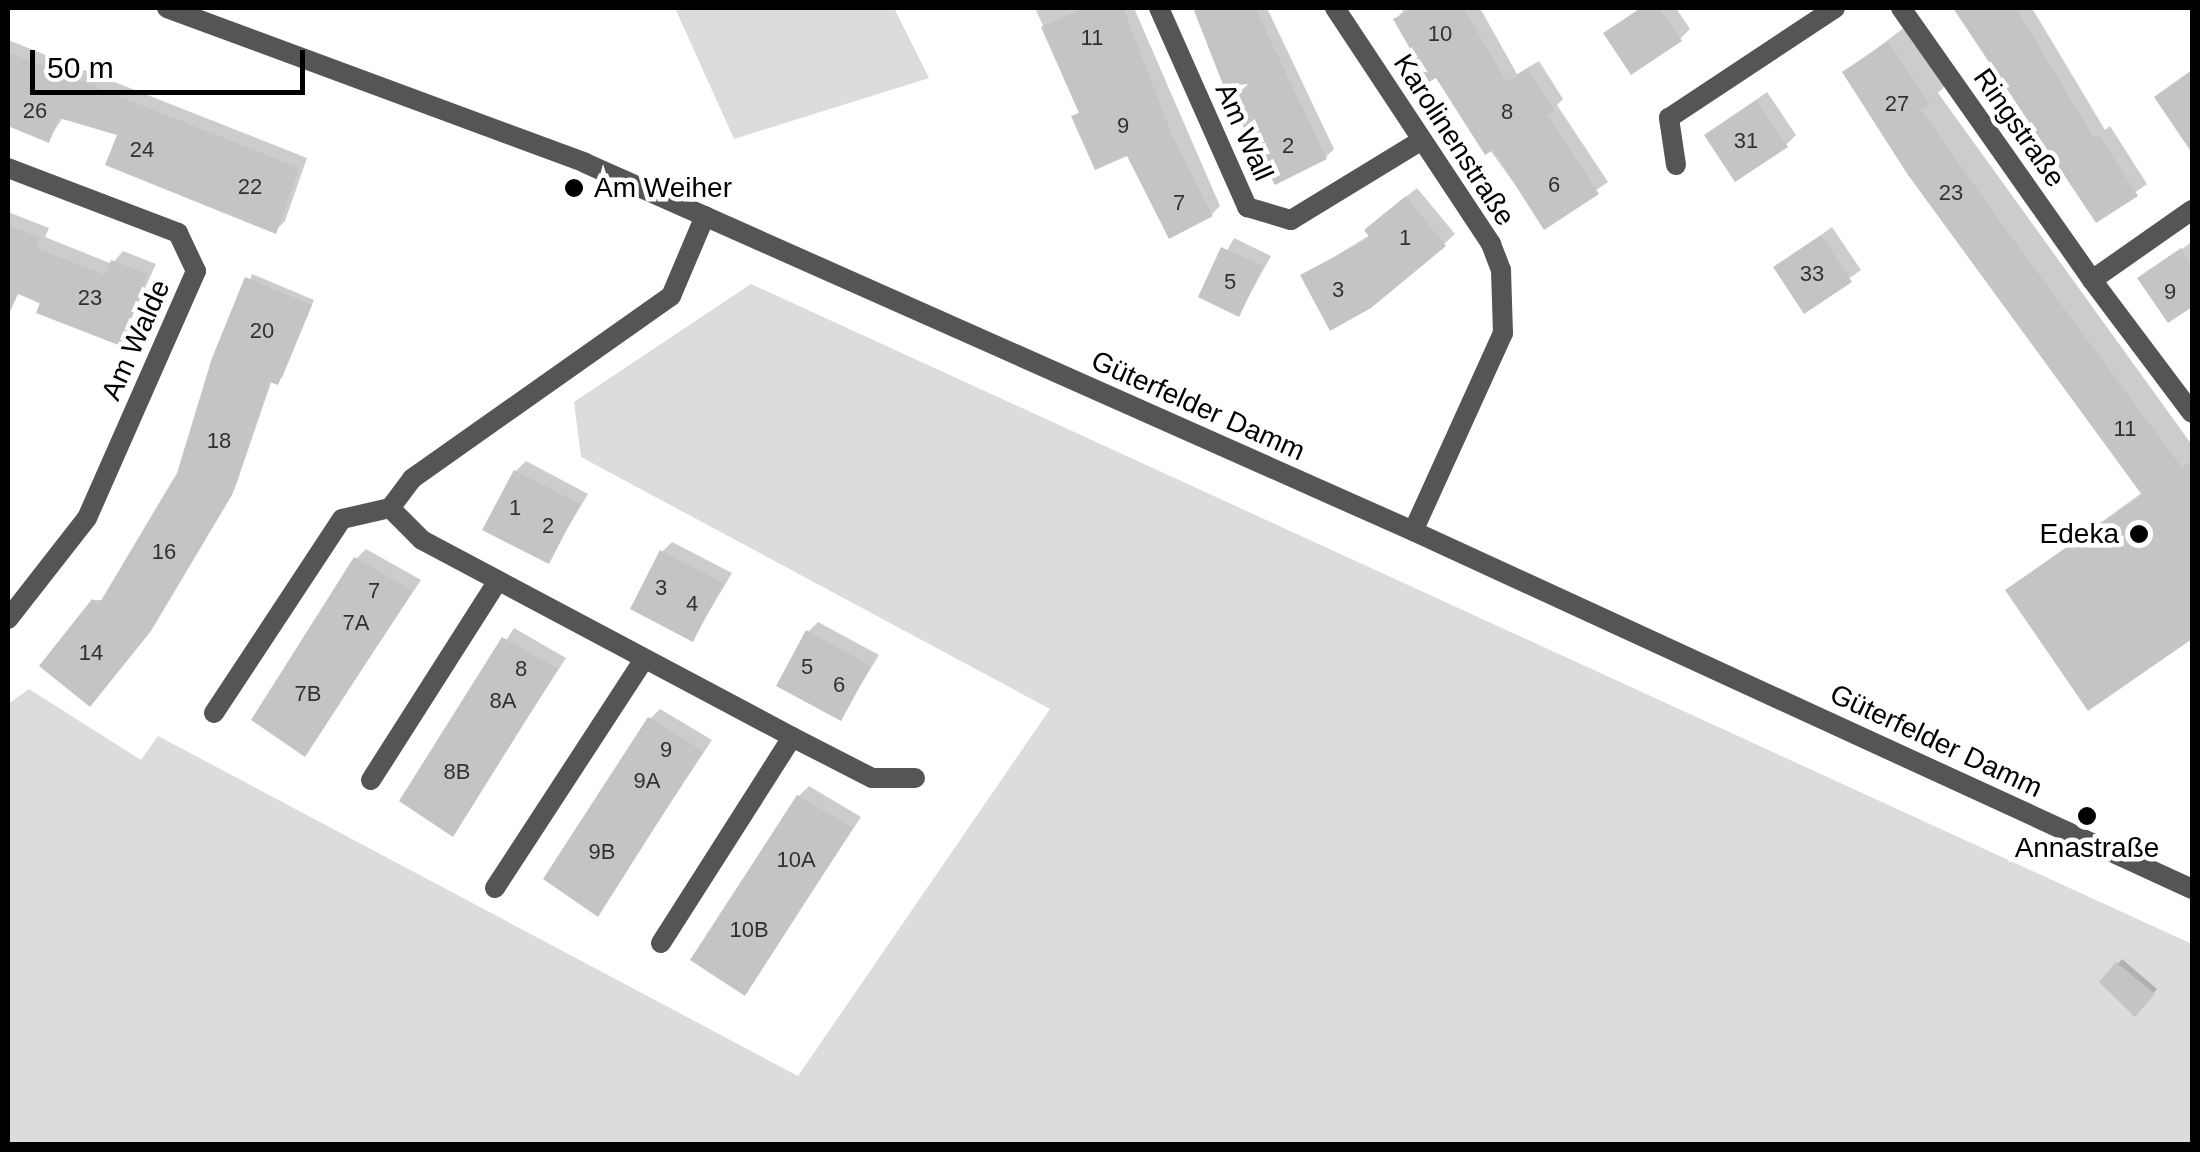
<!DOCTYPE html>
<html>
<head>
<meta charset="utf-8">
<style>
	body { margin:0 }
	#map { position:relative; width:2200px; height:1152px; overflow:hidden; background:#fff; font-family:Helvetica,sans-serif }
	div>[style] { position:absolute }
	.green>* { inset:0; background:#dcdcdc }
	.shadow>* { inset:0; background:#0003 }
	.building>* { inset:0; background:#c4c4c4 }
	.minor>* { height:20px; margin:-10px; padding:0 10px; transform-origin:10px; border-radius:10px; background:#555 }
	.tertiary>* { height:20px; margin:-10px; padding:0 10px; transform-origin:10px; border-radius:10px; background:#555 }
	.dots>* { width:28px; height:28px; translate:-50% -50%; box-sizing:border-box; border:5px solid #fff; border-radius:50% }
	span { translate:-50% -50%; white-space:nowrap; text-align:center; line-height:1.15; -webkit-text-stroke:9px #fff; paint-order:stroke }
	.number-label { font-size:22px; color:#313131 }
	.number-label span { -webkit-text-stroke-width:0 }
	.street-label { font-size:28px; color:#000 }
	.poi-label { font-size:28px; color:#000 }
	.left { translate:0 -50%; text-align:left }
	.right { translate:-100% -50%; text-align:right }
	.frame { position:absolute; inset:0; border:10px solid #000; pointer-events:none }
	.scale { position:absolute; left:30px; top:50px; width:275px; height:45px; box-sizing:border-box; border:5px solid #000; border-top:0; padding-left:12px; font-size:30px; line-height:35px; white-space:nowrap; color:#000; -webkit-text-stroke:8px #fff; paint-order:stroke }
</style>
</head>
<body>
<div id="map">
	<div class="green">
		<div style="clip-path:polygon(675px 8px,894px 8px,929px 78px,734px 139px)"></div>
		<div style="clip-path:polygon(751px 284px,2192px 944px,2192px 1144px,8px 1144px,8px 704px,29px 689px,141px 760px,158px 736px,798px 1076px,1050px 709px,581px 457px,574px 402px)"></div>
	</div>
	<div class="shadow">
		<div style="clip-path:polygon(1035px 8px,1134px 8px,1220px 206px,1212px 214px,1074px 117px,1081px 110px)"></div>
		<div style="clip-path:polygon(1198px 8px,1267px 8px,1334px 149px,1326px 157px,1216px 48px)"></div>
		<div style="clip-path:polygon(1405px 8px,1480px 8px,1517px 74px,1539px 61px,1563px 99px,1557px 105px,1608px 182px,1545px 226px,1396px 20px)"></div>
		<div style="clip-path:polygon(1640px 8px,1676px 8px,1690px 29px,1680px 39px,1606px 33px)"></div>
		<div style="clip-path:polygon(1955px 8px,2032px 8px,2105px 130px,2110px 126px,2147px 184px,2096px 220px)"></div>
		<div style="clip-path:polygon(1906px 26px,1946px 85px,1938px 93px,2192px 445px,2192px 636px,2089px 707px,2008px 590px,2143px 492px,1845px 73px)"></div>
		<div style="clip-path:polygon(8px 40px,307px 158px,285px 221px,275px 231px,121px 133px,64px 116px,48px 140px,8px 124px,13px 90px,8px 88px)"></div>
		<div style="clip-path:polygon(1767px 92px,1796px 135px,1786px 145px,1707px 135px)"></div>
		<div style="clip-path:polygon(1417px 188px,1455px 234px,1444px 244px,1303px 276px,1370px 235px,1377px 220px)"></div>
		<div style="clip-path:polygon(8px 212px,49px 228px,45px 237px,112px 264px,123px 251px,156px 264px,120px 343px,8px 288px)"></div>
		<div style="clip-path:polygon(1832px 227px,1861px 270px,1804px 310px,1776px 268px)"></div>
		<div style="clip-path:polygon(1234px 238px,1271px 256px,1239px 314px,1201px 296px)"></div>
		<div style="clip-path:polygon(2192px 242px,2192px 305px,2169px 320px,2140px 278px)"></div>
		<div style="clip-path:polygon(252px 274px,314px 300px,282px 378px,272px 380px,235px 488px,155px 623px,42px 666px,94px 600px,104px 600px,179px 474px)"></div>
		<div style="clip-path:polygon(526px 461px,588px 494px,548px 561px,516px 471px)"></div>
		<div style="clip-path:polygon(672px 542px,732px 573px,693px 639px,662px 552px)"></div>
		<div style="clip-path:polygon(366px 549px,421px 580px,305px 754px,356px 559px)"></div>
		<div style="clip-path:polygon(818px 622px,879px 655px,840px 718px,808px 632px)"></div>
		<div style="clip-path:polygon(514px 628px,566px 658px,453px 833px,403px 800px)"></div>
		<div style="clip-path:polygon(660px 709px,712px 740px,598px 913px,650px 719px)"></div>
		<div style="clip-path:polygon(809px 786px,861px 817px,745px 993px,799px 796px)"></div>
		<div style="clip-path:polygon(2122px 959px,2157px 989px,2135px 1014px,2102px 982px)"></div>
	</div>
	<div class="building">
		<div style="clip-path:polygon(1085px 8px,1123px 8px,1172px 135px,1213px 216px,1169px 239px,1127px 156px,1095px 170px,1071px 116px,1079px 113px,1041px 27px)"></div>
		<div style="clip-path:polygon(1193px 8px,1255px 8px,1327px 159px,1275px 185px,1229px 100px)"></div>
		<div style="clip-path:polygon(1414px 8px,1463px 8px,1507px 82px,1528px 69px,1555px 111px,1547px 115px,1599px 194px,1544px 230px,1493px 150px,1485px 155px,1436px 78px,1429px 82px,1393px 19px)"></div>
		<div style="clip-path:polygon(1641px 8px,1659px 8px,1682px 41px,1631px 75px,1603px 33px)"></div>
		<div style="clip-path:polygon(1953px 8px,2016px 8px,2094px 138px,2099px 135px,2138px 196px,2096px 223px)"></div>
		<div style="clip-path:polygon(1888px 41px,1930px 104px,1921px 110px,2001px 223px,2182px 468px,2192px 460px,2192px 639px,2088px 711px,2005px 590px,2142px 495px,1908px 175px,1842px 72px)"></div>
		<div style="clip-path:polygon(8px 52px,299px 168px,276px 234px,105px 165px,117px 135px,59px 118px,49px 143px,8px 126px)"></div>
		<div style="clip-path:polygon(2192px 70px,2192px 153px,2154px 97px)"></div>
		<div style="clip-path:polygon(1756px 100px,1788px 147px,1735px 182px,1704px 135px)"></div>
		<div style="clip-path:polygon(1406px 196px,1446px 246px,1371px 308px,1330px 331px,1300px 275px,1370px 238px,1364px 230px)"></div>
		<div style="clip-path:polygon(8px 225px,40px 238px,36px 248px,105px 275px,111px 260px,148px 274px,121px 346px,36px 313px,40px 303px,18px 294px,8px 316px)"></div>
		<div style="clip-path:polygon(1821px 235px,1852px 282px,1804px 314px,1773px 267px)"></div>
		<div style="clip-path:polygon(1221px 247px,1263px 266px,1239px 317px,1198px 297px)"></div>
		<div style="clip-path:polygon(2181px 248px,2192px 264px,2192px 307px,2168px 323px,2137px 278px)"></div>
		<div style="clip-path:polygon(245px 277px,312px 305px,278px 385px,270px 382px,232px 495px,151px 631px,90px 707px,39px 666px,92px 599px,99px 604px,177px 473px,212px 358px)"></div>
		<div style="clip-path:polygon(514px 470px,580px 504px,549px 564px,482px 530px)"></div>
		<div style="clip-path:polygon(660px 550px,723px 583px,693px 642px,630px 609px)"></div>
		<div style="clip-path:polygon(354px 557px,413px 591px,305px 757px,251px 720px)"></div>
		<div style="clip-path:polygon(806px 630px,871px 666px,841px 721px,776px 686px)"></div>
		<div style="clip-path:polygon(502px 637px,558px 669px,453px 837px,399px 801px)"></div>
		<div style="clip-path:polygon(648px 717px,703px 751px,598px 917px,543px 879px)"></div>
		<div style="clip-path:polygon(797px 795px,853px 828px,745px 996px,690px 960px)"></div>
		<div style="clip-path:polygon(2116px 962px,2155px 994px,2135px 1017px,2099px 982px)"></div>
	</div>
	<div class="minor">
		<div style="left:1159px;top:8px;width:218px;rotate:66.1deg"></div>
		<div style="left:1247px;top:207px;width:46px;rotate:16.5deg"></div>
		<div style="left:1291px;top:220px;width:153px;rotate:-31.4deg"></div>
		<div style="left:1335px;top:8px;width:283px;rotate:56.5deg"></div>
		<div style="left:1491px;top:244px;width:28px;rotate:69deg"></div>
		<div style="left:1501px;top:270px;width:63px;rotate:88.2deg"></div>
		<div style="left:1503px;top:333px;width:217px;rotate:114.4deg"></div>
		<div style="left:1901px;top:8px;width:332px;rotate:54.9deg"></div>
		<div style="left:2092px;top:280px;width:122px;rotate:-35deg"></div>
		<div style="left:1676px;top:165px;width:48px;rotate:-98.5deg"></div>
		<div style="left:1669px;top:118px;width:199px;rotate:-33.5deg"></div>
		<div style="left:8px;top:168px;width:182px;rotate:20.9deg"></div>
		<div style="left:178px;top:233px;width:42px;rotate:64.7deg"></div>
		<div style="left:196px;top:271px;width:270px;rotate:113.8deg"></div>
		<div style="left:87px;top:518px;width:128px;rotate:128deg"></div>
		<div style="left:705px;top:216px;width:87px;rotate:113deg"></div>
		<div style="left:671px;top:296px;width:317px;rotate:144.8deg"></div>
		<div style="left:412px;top:479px;width:36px;rotate:127deg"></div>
		<div style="left:390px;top:508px;width:45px;rotate:45deg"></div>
		<div style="left:422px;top:540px;width:419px;rotate:28deg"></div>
		<div style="left:792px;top:737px;width:90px;rotate:27.1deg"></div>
		<div style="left:872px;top:778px;width:43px"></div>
		<div style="left:2092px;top:280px;width:166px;rotate:53.1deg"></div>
		<div style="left:214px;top:713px;width:232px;rotate:-56.6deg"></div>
		<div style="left:342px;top:519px;width:49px;rotate:-12.9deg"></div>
		<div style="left:371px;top:780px;width:236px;rotate:-57.5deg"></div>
		<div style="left:495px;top:888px;width:273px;rotate:-56.9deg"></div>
		<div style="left:661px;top:943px;width:244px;rotate:-57.5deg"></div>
	</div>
	<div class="tertiary">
		<div style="left:167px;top:8px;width:446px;rotate:20.3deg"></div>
		<div style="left:585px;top:163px;width:906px;rotate:23.96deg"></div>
		<div style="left:1413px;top:531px;width:857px;rotate:24.68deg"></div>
	</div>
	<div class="dots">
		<div style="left:574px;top:188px;background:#000"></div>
		<div style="left:2139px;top:534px;background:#000"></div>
		<div style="left:2087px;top:816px;background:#000"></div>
	</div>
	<div class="number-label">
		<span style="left:1440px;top:34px">10</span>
		<span style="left:1092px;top:38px">11</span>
		<span style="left:1897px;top:104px">27</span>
		<span style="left:35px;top:111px">26</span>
		<span style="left:1507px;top:112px">8</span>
		<span style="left:1123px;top:126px">9</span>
		<span style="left:1746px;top:141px">31</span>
		<span style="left:1288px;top:146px">2</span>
		<span style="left:142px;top:150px">24</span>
		<span style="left:1554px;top:185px">6</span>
		<span style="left:250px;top:187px">22</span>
		<span style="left:1951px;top:193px">23</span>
		<span style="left:1179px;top:203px">7</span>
		<span style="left:1405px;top:238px">1</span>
		<span style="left:1812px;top:274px">33</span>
		<span style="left:1230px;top:282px">5</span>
		<span style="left:1338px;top:290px">3</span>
		<span style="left:2170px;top:292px">9</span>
		<span style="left:90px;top:298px">23</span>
		<span style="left:262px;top:331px">20</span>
		<span style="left:2125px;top:429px">11</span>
		<span style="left:219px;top:441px">18</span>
		<span style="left:515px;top:508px">1</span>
		<span style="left:548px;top:526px">2</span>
		<span style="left:164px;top:552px">16</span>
		<span style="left:661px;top:588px">3</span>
		<span style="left:374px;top:591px">7</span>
		<span style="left:692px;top:604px">4</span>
		<span style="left:356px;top:623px">7A</span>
		<span style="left:91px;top:653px">14</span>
		<span style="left:807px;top:667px">5</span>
		<span style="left:521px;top:669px">8</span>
		<span style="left:839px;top:685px">6</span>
		<span style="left:308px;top:694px">7B</span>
		<span style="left:503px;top:701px">8A</span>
		<span style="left:666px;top:750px">9</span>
		<span style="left:457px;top:772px">8B</span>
		<span style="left:647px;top:781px">9A</span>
		<span style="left:602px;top:852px">9B</span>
		<span style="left:796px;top:860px">10A</span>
		<span style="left:749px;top:930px">10B</span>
	</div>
	<div class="street-label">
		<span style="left:2019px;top:128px;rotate:55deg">Ringstraße</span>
		<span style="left:1244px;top:132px;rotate:66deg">Am Wall</span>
		<span style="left:1454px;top:140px;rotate:57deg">Karolinenstraße</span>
		<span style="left:136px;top:340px;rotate:-66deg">Am Walde</span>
		<span style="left:1198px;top:406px;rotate:24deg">Güterfelder Damm</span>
		<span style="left:1936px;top:741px;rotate:25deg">Güterfelder Damm</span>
	</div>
	<div class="poi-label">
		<span class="left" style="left:594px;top:188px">Am Weiher</span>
		<span class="right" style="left:2119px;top:534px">Edeka</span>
		<span style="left:2087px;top:848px">Annastraße</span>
	</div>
	<div class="frame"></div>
	<div class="scale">50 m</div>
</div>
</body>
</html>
